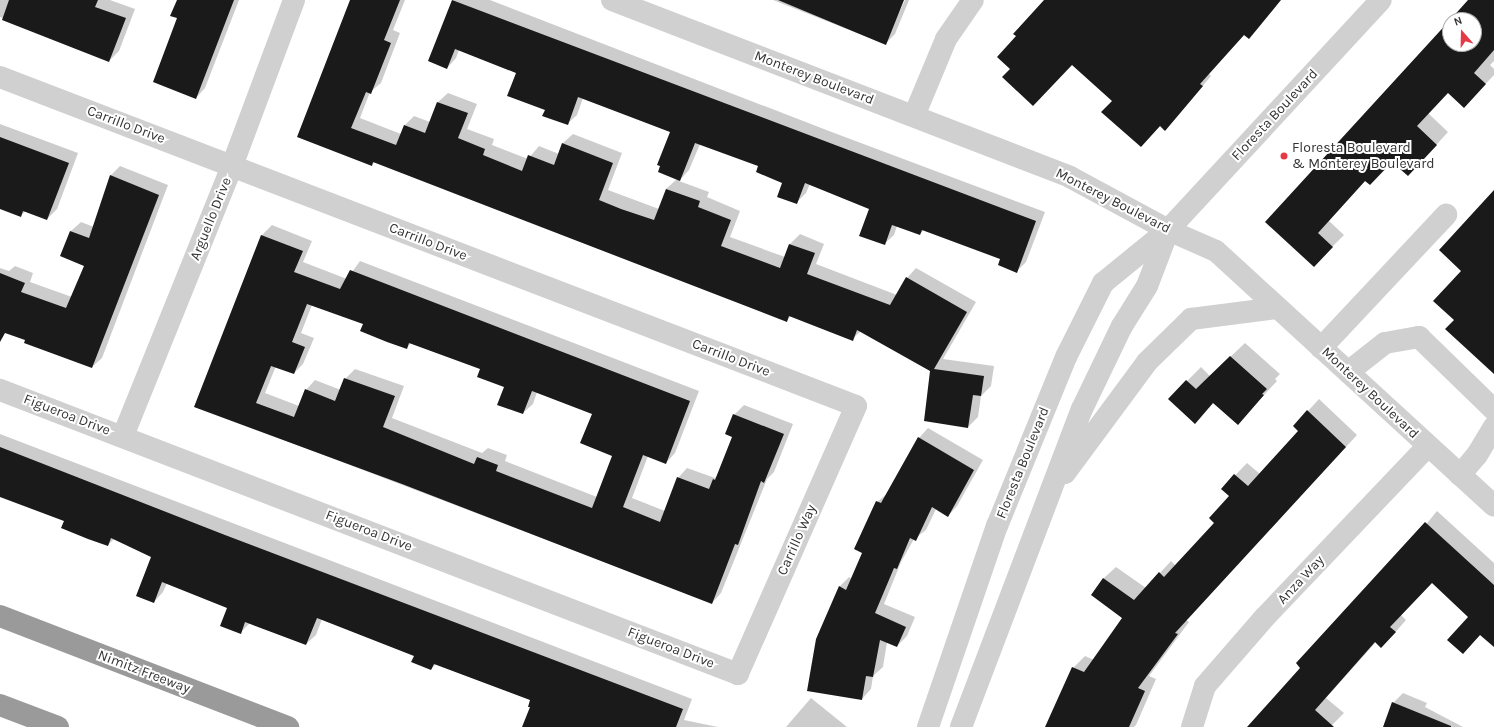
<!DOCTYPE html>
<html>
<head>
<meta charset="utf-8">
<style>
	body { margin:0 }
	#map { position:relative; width:1494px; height:727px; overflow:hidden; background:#fff; font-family:Karla,sans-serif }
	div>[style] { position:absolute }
	.shadow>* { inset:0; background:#0003 }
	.building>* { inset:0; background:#1a1a1a }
	.minor>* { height:22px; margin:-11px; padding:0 11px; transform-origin:11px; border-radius:11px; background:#d0d0d0 }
	.highway>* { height:22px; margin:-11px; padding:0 11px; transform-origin:11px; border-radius:11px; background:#9a9a9a }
	.dots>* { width:11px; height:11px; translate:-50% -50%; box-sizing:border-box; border:2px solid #fff; border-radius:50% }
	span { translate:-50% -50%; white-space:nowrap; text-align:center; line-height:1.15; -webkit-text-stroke:4px #fff; paint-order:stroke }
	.street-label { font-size:14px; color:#333 }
	.poi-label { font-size:14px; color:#333 }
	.left { translate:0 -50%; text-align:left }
	.north { position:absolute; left:1442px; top:12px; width:40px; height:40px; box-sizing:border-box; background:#fff; border:1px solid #adadad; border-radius:50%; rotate:340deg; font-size:11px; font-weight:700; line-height:16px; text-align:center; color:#333 }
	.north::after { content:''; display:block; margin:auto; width:14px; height:18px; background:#e63946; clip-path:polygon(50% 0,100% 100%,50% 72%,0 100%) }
</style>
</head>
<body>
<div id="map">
	<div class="shadow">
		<div style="clip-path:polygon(0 0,110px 0,135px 9px,119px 51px,109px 61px,0 17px)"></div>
		<div style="clip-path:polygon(178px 0,239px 0,205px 88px,196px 98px,179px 18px)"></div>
		<div style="clip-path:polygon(352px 0,405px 0,393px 30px,400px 33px,381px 83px,370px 92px,360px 118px,401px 134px,405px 125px,414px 116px,430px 122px,438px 102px,448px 93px,477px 104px,467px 129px,494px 139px,492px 145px,528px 159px,539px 146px,559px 154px,563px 143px,573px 134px,622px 153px,608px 190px,659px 209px,666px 189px,677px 179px,671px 132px,583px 98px,577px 115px,567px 124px,546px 110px,517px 73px,459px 50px,456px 58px,447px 68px,429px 61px,453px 0,490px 0,829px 131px,1045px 212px,1026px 262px,1017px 271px,1001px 258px,924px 230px,920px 234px,897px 226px,894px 235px,884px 244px,870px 208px,810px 184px,806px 193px,796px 203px,784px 183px,760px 166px,700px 144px,689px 170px,679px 181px,709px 192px,707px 197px,740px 211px,730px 237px,785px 257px,790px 244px,800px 234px,824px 244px,816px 264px,897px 295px,907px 278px,916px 268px,976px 302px,943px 359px,994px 366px,991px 386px,981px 396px,978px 417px,968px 427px,932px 370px,861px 331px,852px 339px,791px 316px,787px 320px,375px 162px,372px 165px,299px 136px)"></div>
		<div style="clip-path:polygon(773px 0,903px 0,889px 34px,905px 0,909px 0,895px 34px,885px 44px)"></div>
		<div style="clip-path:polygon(1045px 0,1280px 0,1258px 28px,1249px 37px,1245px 34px,1209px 74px,1211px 76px,1174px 120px,1161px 125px,1141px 146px,1113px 101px,1072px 63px,1023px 30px)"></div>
		<div style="clip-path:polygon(1470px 0,1494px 0,1494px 61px,1490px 65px,1494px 69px,1494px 75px,1476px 94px,1448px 92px,1428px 113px,1448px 132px,1420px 163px,1408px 175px,1392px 161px,1366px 180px,1329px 221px,1344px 235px,1326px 253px,1266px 222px,1450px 22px,1450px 44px,1474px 44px,1474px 20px,1452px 20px)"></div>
		<div style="clip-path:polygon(0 124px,78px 153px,57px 209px,47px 219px,26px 211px,20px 216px,0 208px)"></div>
		<div style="clip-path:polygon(120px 166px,168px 185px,102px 358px,92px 367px,0 329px,0 268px,9px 271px,15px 266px,33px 273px,30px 282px,72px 297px,85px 265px,61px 256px,71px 231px,81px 222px,94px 227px,111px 175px)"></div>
		<div style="clip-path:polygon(evenodd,272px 225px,312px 241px,303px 262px,347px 279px,360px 261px,699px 391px,675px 453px,666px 463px,648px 456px,632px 498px,665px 511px,678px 478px,687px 468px,715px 478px,718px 475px,733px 436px,734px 415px,744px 405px,793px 424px,774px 472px,767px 479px,721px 593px,712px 603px,195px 406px,262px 235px,272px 225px,312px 305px,364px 324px,406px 348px,411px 343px,481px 369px,505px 386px,523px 413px,533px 404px,537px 392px,593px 413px,613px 455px,597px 497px,505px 461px,507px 455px,488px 448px,482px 453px,392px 418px,404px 386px,355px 369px,345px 379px,341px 390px,315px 380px,306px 390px,299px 406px,265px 393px,276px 366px,294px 373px,303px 364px,314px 338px,301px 333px,312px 305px)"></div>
		<div style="clip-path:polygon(1245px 343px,1280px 374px,1275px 379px,1277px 381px,1238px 423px,1214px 402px,1209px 408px,1187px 381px,1201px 367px,1210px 376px)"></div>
		<div style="clip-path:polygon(1319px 399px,1357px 435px,1186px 620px,1189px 622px,1149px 676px,1156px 679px,1136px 725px,1134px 727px,1046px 727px,1073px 668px,1085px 656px,1094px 660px,1123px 618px,1092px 595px,1104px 578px,1116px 567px,1146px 588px,1171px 561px,1176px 566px,1215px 522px,1231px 496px,1222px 489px,1247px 463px,1260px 474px,1299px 431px,1308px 411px)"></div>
		<div style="clip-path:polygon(928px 428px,983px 460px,957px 506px,948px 516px,936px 509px,926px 530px,914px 539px,901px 562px,884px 604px,915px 617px,907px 636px,897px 646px,887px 642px,883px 667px,873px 676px,871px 689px,862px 699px,839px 587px,849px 577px,852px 579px,863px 552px,877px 502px,888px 493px,919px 438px)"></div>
		<div style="clip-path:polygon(0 434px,692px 699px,684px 720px,718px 727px,529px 727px,531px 700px,436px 664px,431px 669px,415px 655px,322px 619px,316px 635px,306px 644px,250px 623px,240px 633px,229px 608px,167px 583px,163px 592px,154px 602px,152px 556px,114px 539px,108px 545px,65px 521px,0 496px)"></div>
		<div style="clip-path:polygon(1437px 511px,1494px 563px,1494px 646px,1481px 634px,1463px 653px,1469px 617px,1432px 582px,1401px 615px,1406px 620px,1393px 635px,1376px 642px,1326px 698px,1344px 713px,1330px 727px,1260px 727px)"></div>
		<div style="clip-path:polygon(1403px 693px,1427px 703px,1425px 707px,1463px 727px,1384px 727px,1393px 703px)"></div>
		<div style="clip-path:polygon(811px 698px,847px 727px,786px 727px)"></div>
	</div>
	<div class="building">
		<div style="clip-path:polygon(9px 0,98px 0,95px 7px,126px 18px,109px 62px,2px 20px)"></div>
		<div style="clip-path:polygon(177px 0,234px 0,196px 99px,153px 82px,177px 18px,170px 16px)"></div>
		<div style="clip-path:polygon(350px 0,400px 0,384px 40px,391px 43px,371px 94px,366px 92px,351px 128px,396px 145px,404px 125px,425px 133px,437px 102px,468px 113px,458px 138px,485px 149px,483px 155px,522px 171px,528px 155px,554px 165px,562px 143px,613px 163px,599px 200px,621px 209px,654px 220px,666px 189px,700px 201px,698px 207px,731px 220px,721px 246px,780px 268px,789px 244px,815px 253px,807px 274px,890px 305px,906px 277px,967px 312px,934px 369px,984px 376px,981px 396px,973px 395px,968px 428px,924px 421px,930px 371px,857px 330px,853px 341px,789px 316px,787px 322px,373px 162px,372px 166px,297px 137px)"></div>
		<div style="clip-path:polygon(452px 0,1036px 221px,1017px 273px,998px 265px,1000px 259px,922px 230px,920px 235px,892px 225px,885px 245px,859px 236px,869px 209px,805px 183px,797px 204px,777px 197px,782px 183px,756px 172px,758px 166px,695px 143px,680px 181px,658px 172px,660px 166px,657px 165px,670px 132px,578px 97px,568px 125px,542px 116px,545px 110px,507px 96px,516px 73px,455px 49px,447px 69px,428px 61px)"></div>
		<div style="clip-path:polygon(778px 0,904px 0,886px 45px)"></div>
		<div style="clip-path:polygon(1044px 0,1281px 0,1249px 39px,1244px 35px,1200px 84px,1203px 86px,1165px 131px,1160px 126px,1141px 147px,1101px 112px,1112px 101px,1072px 65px,1033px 106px,1002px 77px,1010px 69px,997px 57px,1016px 36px,1013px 34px)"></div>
		<div style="clip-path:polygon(1468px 0,1494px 0,1494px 50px,1474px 73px,1486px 84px,1464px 108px,1448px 93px,1417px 126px,1437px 145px,1408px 176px,1392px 162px,1370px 185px,1365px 181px,1318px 233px,1333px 247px,1314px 267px,1265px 222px,1450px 20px,1450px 44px,1474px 44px,1474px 20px,1450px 20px)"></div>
		<div style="clip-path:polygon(0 137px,69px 163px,47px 220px,23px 211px,21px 217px,0 209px)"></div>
		<div style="clip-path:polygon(110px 175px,159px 195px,92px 368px,24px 343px,25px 340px,5px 333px,0 342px,0 273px,25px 283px,21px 292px,66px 308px,84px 266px,60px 256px,70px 231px,89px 238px)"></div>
		<div style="clip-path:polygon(1494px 190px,1494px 374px,1445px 329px,1454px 320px,1433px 301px,1461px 271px,1439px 250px)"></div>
		<div style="clip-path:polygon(evenodd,261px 235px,303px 251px,294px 272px,340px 289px,350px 270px,690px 401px,666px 464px,643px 455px,623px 507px,660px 522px,677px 477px,709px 489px,713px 479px,715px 480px,732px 437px,725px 434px,733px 414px,784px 434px,764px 483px,761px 481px,738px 545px,735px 544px,712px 604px,402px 484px,194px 407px,261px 235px,307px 304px,363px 324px,360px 331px,387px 342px,407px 349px,409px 343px,480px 369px,477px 377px,504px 387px,497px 405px,523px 414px,532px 391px,592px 414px,580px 443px,612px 456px,592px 508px,496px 471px,498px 465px,477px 457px,474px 464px,383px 427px,395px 396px,344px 378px,335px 401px,305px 389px,294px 417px,256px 403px,271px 366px,294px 374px,305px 347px,292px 342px,307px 304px)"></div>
		<div style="clip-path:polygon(1230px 356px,1267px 389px,1262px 394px,1264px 395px,1238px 425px,1213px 403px,1195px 424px,1168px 399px,1186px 380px,1196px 389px)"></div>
		<div style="clip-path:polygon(1307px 410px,1346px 447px,1175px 633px,1178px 634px,1138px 688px,1145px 691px,1129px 727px,1045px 727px,1072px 667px,1084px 672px,1122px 618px,1091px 595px,1103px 578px,1134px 600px,1159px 572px,1164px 577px,1214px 523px,1209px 518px,1229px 496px,1221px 489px,1234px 474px,1248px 486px,1298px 431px,1293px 426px)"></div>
		<div style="clip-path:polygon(918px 437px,974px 470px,948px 517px,932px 507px,916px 541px,910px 538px,897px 569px,894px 568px,875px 613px,906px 627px,897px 647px,880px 640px,873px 677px,866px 676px,862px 700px,807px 691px,816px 639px,839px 586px,846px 590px,862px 553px,854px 549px,876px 501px,881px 503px)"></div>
		<div style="clip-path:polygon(0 447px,225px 535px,683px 709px,676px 727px,522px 727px,530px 707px,528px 707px,530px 700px,434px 664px,431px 670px,411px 662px,414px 656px,317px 618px,306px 645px,245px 622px,241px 634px,220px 626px,227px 608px,162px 582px,154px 603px,136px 596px,151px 557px,111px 538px,108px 546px,88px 539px,61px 528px,64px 521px,0 497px)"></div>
		<div style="clip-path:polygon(1425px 522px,1494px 585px,1494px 647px,1480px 635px,1463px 654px,1447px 640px,1468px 617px,1432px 583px,1390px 627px,1396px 632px,1381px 648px,1375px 642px,1315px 710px,1334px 727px,1247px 727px,1300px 668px,1296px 663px)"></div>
		<div style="clip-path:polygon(1392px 702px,1451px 726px,1451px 727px,1383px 727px)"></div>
	</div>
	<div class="minor">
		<div style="left:612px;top:0;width:491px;rotate:21.1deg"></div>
		<div style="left:1070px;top:177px;width:111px;rotate:28.4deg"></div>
		<div style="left:1168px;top:230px;width:52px;rotate:23.6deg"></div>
		<div style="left:1216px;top:251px;width:377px;rotate:42.5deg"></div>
		<div style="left:0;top:77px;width:917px;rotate:21.02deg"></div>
		<div style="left:856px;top:406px;width:293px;rotate:113.8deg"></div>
		<div style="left:738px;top:674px;width:791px;rotate:-158.95deg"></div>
		<div style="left:914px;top:116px;width:83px;rotate:-67.4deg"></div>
		<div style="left:946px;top:39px;width:47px;rotate:-55.3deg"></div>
		<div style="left:1321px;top:348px;width:183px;rotate:-46.8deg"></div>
		<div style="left:1348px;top:372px;width:47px;rotate:-38.1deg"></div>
		<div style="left:1385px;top:343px;width:35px;rotate:-10deg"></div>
		<div style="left:1419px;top:337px;width:105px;rotate:44.2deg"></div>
		<div style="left:123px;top:436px;width:291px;rotate:-68deg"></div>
		<div style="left:232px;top:166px;width:177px;rotate:-69.5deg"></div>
		<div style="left:1065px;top:473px;width:138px;rotate:-53.5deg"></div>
		<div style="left:1147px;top:362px;width:62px;rotate:-44.3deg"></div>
		<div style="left:1191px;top:319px;width:87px;rotate:-7.3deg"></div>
		<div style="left:1460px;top:475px;width:26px;rotate:-50deg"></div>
		<div style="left:1477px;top:455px;width:33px;rotate:-59deg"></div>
		<div style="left:928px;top:727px;width:213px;rotate:-71.1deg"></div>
		<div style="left:997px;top:526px;width:183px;rotate:-67.8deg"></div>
		<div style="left:1066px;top:357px;width:83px;rotate:-63.4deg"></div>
		<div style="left:1103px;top:283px;width:84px;rotate:-39.2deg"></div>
		<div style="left:1168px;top:230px;width:313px;rotate:-47.2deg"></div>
		<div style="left:961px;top:727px;width:340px;rotate:-69.2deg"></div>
		<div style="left:1082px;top:409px;width:92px;rotate:-64.3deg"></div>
		<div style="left:1122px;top:326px;width:47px;rotate:-58deg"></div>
		<div style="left:1147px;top:286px;width:59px;rotate:-69.1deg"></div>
		<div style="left:1192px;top:727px;width:43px;rotate:-72.4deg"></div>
		<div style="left:1205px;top:686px;width:91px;rotate:-49deg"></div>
		<div style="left:1265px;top:617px;width:236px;rotate:-46.4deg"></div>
	</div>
	<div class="highway">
		<div style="left:0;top:616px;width:309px;rotate:21.1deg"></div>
		<div style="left:0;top:705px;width:62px;rotate:20.8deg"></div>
	</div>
	<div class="dots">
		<div style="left:1284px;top:156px;background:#e63946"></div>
	</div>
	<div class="street-label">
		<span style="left:814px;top:78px;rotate:21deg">Monterey Boulevard</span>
		<span style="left:1275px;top:115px;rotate:-47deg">Floresta Boulevard</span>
		<span style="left:126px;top:125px;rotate:21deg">Carrillo Drive</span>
		<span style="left:1113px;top:201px;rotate:27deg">Monterey Boulevard</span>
		<span style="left:211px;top:219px;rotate:-68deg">Arguello Drive</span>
		<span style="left:428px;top:242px;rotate:21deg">Carrillo Drive</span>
		<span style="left:731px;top:358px;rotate:21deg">Carrillo Drive</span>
		<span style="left:1370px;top:393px;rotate:43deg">Monterey Boulevard</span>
		<span style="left:67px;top:415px;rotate:21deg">Figueroa Drive</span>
		<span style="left:1023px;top:463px;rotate:-68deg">Floresta Boulevard</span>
		<span style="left:369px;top:531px;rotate:21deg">Figueroa Drive</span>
		<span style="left:797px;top:540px;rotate:-66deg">Carrillo Way</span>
		<span style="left:1301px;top:580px;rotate:-47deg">Anza Way</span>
		<span style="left:671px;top:648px;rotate:21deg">Figueroa Drive</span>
		<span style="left:144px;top:672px;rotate:21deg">Nimitz Freeway</span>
	</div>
	<div class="poi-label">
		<span class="left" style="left:1292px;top:156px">Floresta Boulevard<br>&amp; Monterey Boulevard</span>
	</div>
	<div class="north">N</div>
</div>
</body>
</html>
